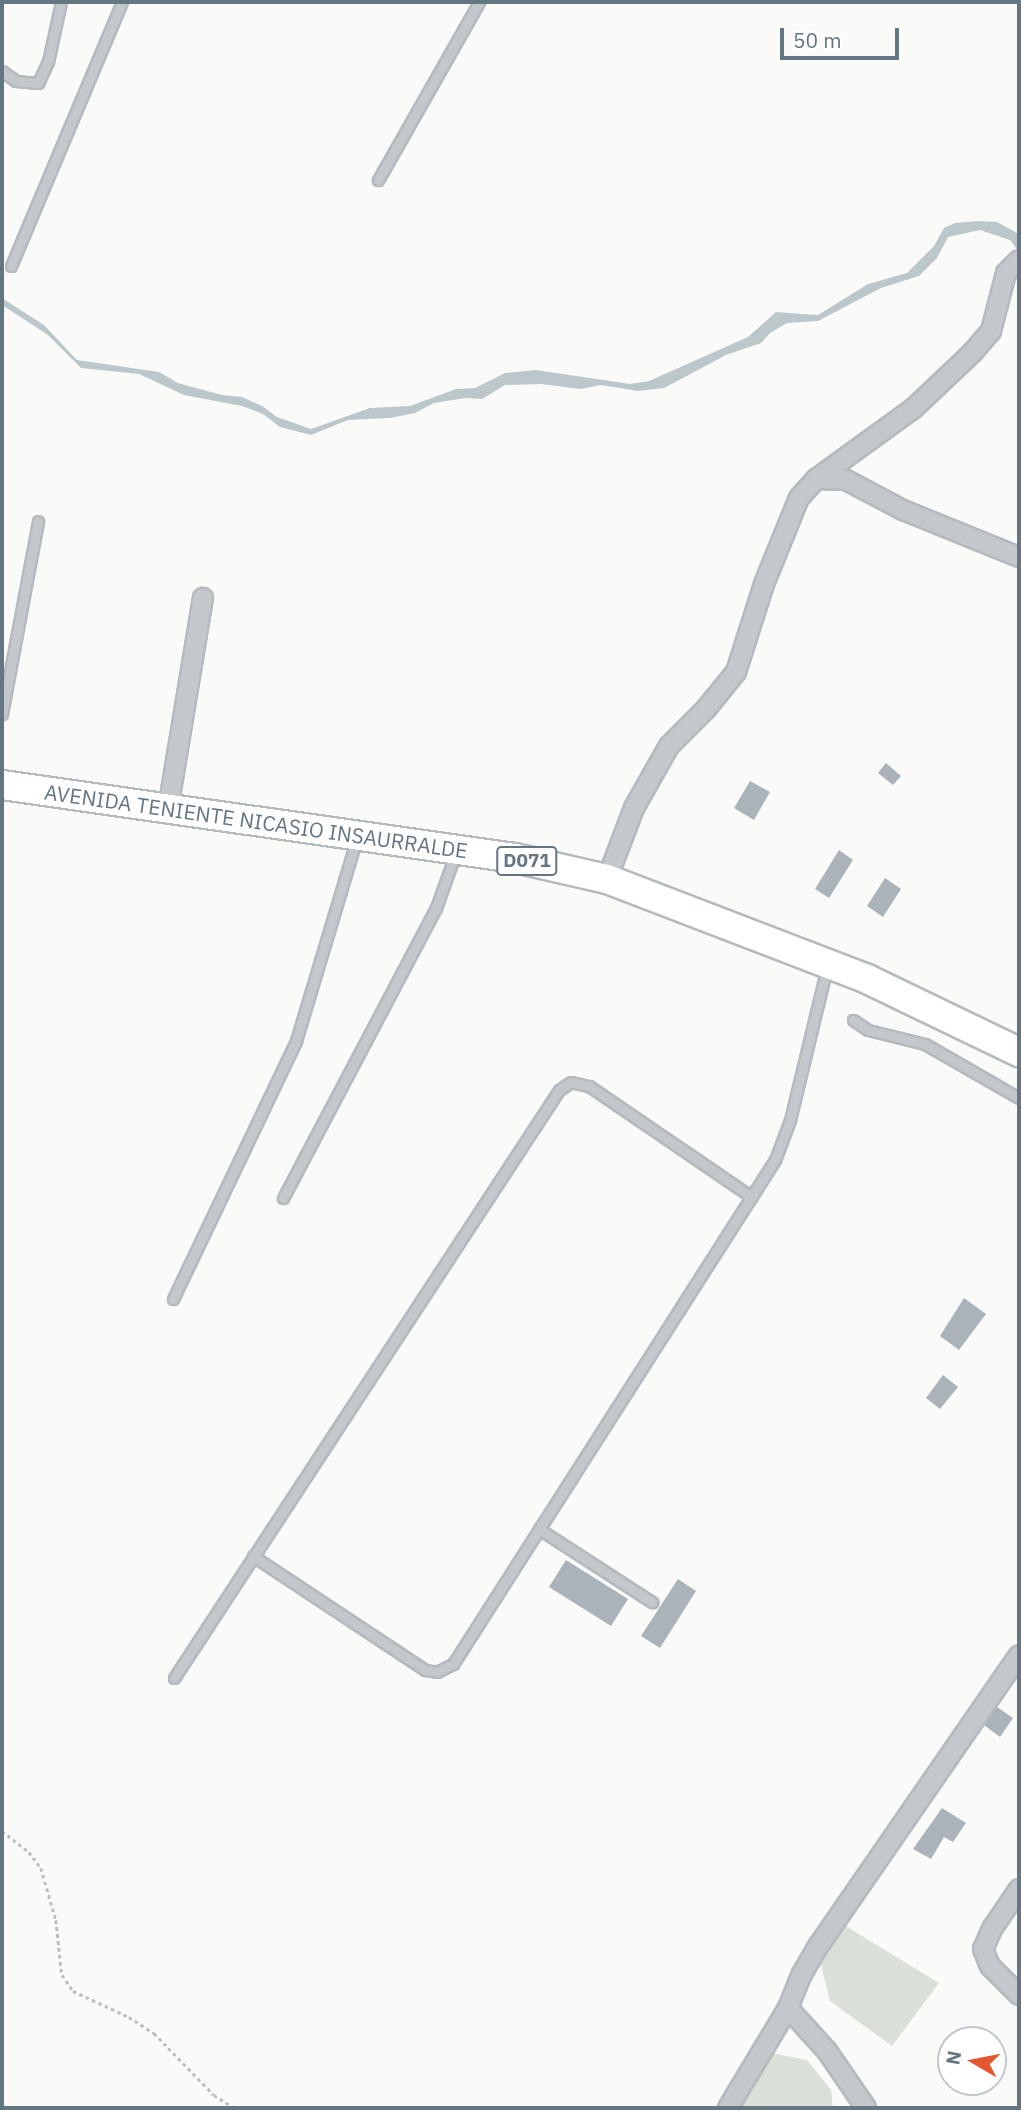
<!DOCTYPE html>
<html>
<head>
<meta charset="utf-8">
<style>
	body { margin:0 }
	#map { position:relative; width:1021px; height:2110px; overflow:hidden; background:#fafaf8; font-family:"IBM Plex Sans",sans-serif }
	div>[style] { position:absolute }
	.green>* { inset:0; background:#dadfd7 }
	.water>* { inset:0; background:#bbc7cb }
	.building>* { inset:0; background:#aab3b9 }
	.path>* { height:2.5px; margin-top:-1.25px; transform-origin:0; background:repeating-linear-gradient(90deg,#bbbfc2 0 3.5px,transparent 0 7px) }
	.roads { filter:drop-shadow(2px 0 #b5babe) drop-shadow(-2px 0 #b5babe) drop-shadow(0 2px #b5babe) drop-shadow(0 -2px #b5babe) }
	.service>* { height:9px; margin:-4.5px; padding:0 4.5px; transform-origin:4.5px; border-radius:4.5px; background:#c3c8cc }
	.minor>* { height:18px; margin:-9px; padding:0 9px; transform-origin:9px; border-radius:9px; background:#c3c8cc }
	.primary>* { height:28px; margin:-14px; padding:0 14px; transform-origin:14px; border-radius:14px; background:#fff }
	span { translate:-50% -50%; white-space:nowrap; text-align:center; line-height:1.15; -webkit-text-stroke:7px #fff; paint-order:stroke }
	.shield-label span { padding:2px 5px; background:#fff; border:2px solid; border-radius:5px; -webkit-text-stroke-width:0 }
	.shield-label { font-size:19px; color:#657683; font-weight:700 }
	.street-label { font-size:21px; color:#657683 }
	.frame { position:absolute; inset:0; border:4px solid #657683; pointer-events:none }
	.north { position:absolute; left:937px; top:2026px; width:70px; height:70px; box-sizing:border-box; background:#fff; border:2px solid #c1c8cd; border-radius:50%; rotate:280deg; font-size:19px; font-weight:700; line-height:28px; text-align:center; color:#657683 }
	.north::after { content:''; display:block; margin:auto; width:24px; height:32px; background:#e4572e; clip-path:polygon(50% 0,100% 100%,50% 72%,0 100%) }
	.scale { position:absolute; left:780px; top:28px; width:119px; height:32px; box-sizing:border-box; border:4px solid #657683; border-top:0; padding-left:9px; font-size:21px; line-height:24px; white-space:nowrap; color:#657683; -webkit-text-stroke:5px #fff; paint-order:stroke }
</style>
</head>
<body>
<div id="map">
	<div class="green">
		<div style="clip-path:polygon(844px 1925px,939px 1983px,892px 2046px,830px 2001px,820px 1961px,826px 1944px)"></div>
		<div style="clip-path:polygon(766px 2052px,807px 2060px,831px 2090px,833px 2108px,731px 2108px)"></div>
	</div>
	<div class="water">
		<div style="clip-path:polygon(978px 221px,997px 222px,1019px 234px,1019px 252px,1010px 240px,980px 230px,948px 237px,937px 258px,919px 276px,881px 288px,818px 321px,787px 323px,770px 333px,761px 343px,726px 355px,664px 388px,638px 391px,601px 385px,581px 389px,541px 384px,505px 385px,482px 399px,465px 398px,434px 403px,415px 413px,390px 418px,348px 420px,311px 435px,280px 427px,263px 414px,242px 406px,184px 395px,139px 374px,81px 368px,48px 335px,2px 305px,2px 298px,44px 325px,77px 360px,159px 372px,178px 383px,222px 395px,242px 397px,262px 406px,277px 417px,311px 429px,370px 408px,410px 406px,456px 389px,475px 388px,505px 373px,536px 370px,630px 384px,649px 381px,748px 337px,776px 312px,818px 315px,868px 284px,907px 273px,934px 246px,944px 228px,955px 223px)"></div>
	</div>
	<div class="building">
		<div style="clip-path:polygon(886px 763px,901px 776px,893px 785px,878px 773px)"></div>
		<div style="clip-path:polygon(750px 781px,770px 792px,754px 820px,734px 808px)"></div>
		<div style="clip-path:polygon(839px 850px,853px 860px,829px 898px,815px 889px)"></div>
		<div style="clip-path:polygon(885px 878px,901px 889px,883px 917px,867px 906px)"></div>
		<div style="clip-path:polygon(964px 1298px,986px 1314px,959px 1350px,940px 1336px)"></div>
		<div style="clip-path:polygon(943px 1375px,958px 1387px,940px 1409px,926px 1398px)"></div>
		<div style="clip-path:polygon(566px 1560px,628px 1599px,611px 1626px,549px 1587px)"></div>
		<div style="clip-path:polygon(678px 1579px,696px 1591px,660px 1648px,641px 1636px)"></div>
		<div style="clip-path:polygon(997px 1707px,1013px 1718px,1000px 1737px,984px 1725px)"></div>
		<div style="clip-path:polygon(942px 1808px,966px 1823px,953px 1842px,944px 1837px,931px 1859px,913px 1849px)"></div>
	</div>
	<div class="path">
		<div style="left:2px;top:1831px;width:34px;rotate:38deg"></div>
		<div style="left:29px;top:1852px;width:20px;rotate:53deg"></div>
		<div style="left:41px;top:1868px;width:54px;rotate:73.9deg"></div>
		<div style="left:56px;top:1920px;width:55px;rotate:83.8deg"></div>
		<div style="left:62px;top:1975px;width:19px;rotate:55deg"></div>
		<div style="left:73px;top:1991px;width:62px;rotate:24.9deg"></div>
		<div style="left:129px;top:2017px;width:30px;rotate:33deg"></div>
		<div style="left:154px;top:2033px;width:86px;rotate:45.9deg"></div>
		<div style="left:214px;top:2095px;width:25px;rotate:32deg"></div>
	</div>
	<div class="roads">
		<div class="service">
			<div style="left:2px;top:71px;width:17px;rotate:36deg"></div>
			<div style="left:16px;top:81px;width:22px;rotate:5deg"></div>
			<div style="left:38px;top:83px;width:23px;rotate:-65deg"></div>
			<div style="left:48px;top:62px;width:61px;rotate:-77.8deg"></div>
			<div style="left:378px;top:180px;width:205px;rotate:-60.4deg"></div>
			<div style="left:11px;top:266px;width:286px;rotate:-67.2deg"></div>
			<div style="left:2px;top:714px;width:196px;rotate:-79.4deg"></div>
			<div style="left:853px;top:1020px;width:18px;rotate:34deg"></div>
			<div style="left:868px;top:1030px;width:59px;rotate:13.8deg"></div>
			<div style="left:925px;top:1044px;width:108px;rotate:29.9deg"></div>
			<div style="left:283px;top:1198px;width:328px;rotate:-62.2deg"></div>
			<div style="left:436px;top:908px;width:56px;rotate:-70.3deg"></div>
			<div style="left:173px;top:1299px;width:286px;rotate:-64.5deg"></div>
			<div style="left:296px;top:1041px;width:209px;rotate:-73.3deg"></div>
			<div style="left:539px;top:1529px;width:135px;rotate:32.9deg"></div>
			<div style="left:253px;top:1556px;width:206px;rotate:33.5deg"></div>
			<div style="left:425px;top:1670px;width:12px;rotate:9deg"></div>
			<div style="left:437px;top:1672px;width:18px;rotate:-27deg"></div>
			<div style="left:453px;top:1664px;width:598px;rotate:-57.43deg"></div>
			<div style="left:775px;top:1160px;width:43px;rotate:-69.4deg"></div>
			<div style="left:790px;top:1120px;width:157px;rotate:-76.4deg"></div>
			<div style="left:174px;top:1678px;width:703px;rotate:-56.78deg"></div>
			<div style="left:559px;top:1090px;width:14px;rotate:-34deg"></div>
			<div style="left:571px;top:1082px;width:18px;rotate:13deg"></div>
			<div style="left:589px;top:1086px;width:197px;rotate:34.3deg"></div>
		</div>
		<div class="minor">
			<div style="left:816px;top:479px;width:30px;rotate:2deg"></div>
			<div style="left:846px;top:480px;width:64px;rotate:27.8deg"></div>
			<div style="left:903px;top:510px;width:125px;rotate:22.1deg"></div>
			<div style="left:168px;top:809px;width:214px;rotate:-80.6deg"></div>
			<div style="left:607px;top:879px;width:76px;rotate:-69.2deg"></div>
			<div style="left:634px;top:808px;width:71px;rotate:-60.6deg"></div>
			<div style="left:669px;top:746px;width:52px;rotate:-45deg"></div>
			<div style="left:706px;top:709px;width:48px;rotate:-51deg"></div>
			<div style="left:736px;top:672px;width:92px;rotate:-72.3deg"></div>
			<div style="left:764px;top:584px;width:93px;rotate:-67.9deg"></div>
			<div style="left:799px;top:498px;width:25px;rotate:-48deg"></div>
			<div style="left:816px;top:479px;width:121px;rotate:-35.9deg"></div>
			<div style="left:914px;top:408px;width:80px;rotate:-43.5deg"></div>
			<div style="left:972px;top:353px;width:29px;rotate:-49deg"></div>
			<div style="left:991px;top:331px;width:60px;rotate:-75.5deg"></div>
			<div style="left:1006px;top:273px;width:18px;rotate:-45deg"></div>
			<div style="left:1019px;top:1889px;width:48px;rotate:124deg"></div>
			<div style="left:992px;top:1929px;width:22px;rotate:114deg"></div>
			<div style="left:983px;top:1949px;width:18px;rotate:68deg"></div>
			<div style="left:990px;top:1966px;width:41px;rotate:45deg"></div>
			<div style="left:788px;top:2008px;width:58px;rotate:47.8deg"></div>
			<div style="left:827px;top:2051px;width:69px;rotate:55.6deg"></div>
			<div style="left:728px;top:2108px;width:117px;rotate:-59deg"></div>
			<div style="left:788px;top:2008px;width:37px;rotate:-68deg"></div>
			<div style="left:802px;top:1974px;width:34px;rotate:-60deg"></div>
			<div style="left:819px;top:1945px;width:352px;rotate:-55.4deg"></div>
		</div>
		<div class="primary">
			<div style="left:2px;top:785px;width:518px;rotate:8.1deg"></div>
			<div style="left:515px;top:858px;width:94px;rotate:12.9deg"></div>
			<div style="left:607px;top:879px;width:279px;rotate:21deg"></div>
			<div style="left:867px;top:979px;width:169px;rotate:25.7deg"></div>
		</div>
	</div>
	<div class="shield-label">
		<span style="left:527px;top:861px">D071</span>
	</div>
	<div class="street-label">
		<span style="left:256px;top:821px;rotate:8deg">AVENIDA TENIENTE NICASIO INSAURRALDE</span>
	</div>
	<div class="frame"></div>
	<div class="north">N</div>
	<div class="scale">50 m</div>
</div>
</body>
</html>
